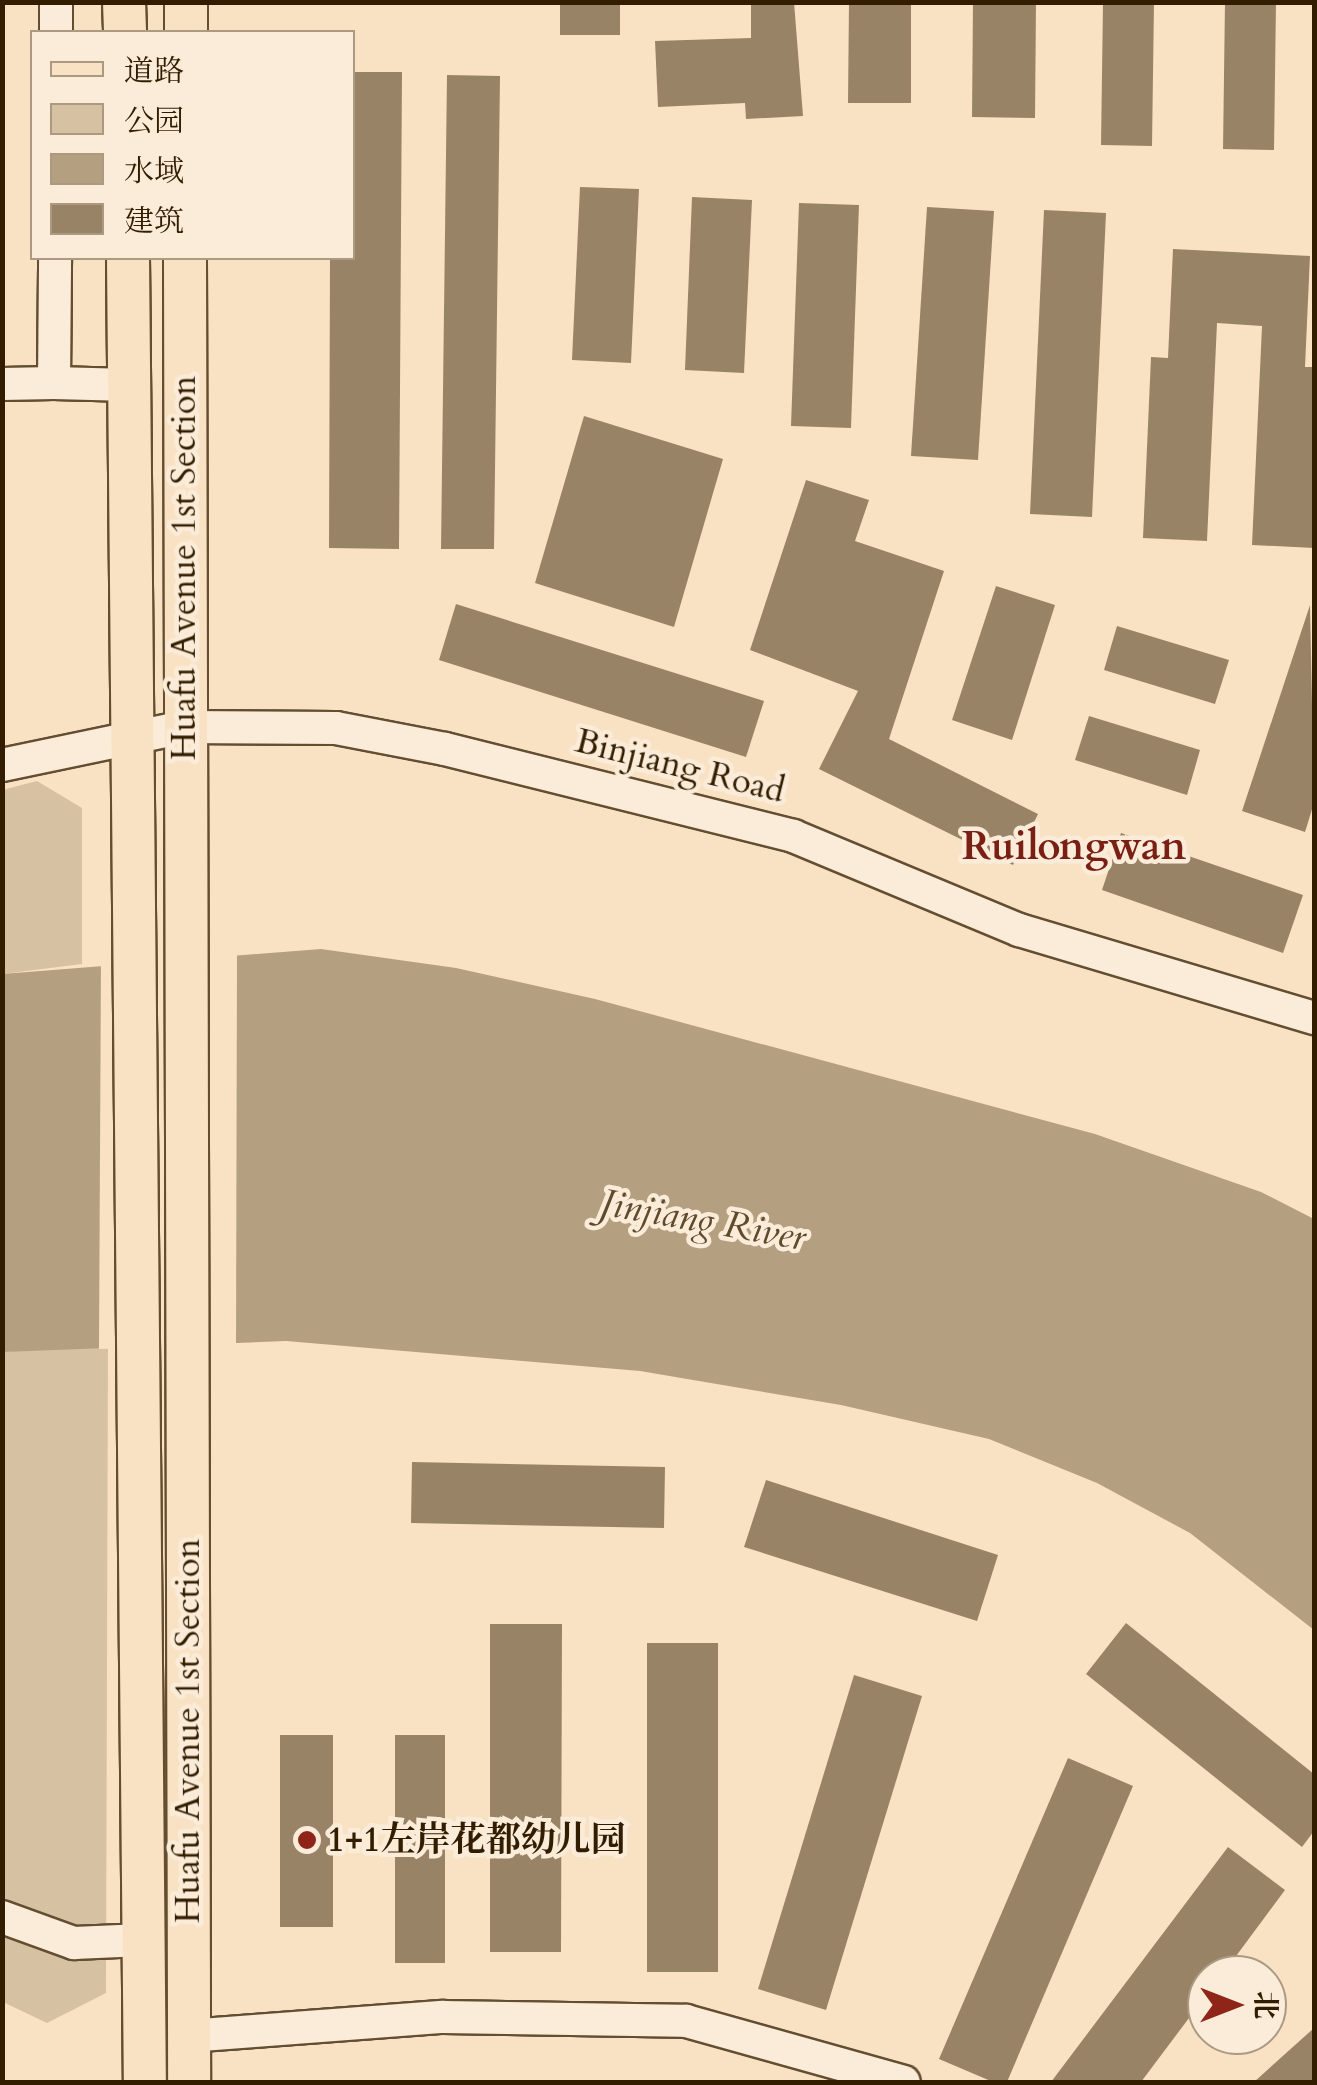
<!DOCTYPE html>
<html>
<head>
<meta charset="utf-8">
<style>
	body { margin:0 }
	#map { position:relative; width:1317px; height:2085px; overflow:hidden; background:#f9e2c4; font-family:Cardo,"Noto Serif SC",serif }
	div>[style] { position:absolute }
	.green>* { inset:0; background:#d7c1a3 }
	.water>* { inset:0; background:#b59f81 }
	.pier>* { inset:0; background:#f9e2c4 }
	.building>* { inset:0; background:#998366 }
	.roads { filter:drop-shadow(2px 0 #644e31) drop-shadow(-2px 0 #644e31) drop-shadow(0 2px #644e31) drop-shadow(0 -2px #644e31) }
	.minor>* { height:32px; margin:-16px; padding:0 16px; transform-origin:16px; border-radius:16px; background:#fbecd9 }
	.major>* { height:42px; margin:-21px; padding:0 21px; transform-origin:21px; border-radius:21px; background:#f9e2c4 }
	.dots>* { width:28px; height:28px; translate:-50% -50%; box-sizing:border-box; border:5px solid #fbecd9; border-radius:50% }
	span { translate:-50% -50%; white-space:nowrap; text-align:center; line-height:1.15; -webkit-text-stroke:9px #fbecd9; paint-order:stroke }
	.street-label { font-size:35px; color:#321d00 }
	.poi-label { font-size:35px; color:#321d00; font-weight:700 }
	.left { translate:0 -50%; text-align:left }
	.water-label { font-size:38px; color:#604a2d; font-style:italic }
	.quarter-label { font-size:40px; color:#7a1f14; font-weight:700 }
	.frame { position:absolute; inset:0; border:5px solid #321d00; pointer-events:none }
	.legend { position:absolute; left:30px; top:30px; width:325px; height:230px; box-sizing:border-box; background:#fbecd9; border:2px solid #ab9982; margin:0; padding:12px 18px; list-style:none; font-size:30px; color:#321d00 }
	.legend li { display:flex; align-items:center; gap:20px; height:50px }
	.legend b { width:50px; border:2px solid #ab9982 }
	.north { position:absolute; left:1187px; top:1955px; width:100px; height:100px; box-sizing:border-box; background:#fbecd9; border:2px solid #ab9982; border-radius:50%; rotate:90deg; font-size:28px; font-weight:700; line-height:40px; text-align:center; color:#321d00 }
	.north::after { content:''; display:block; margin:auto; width:35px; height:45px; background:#8f2418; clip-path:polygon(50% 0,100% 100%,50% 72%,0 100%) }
</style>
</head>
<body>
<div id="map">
	<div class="green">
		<div style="clip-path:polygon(37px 781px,82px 808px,82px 964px,3px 974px,2px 790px)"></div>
		<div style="clip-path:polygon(108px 1343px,106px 1993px,47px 2023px,3px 2002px,3px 1352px)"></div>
	</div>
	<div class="water">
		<div style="clip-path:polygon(321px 949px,456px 968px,595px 999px,1095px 1134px,1261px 1192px,1314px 1219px,1314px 1630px,1190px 1533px,1097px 1483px,989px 1439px,841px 1405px,640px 1371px,286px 1341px,3px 1352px,2px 974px)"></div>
	</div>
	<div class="pier">
		<div style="clip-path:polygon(237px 954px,236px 1347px,99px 1349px,101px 959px)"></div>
	</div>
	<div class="building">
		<div style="clip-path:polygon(560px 2px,620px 2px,620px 35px,560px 35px)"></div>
		<div style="clip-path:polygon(751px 2px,794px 2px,803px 116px,746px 119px,745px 103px,658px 107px,655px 41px,751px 38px)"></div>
		<div style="clip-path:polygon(849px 2px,911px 2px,911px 103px,848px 103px)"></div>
		<div style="clip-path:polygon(973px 2px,1036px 2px,1035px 118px,972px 117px)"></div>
		<div style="clip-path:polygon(1103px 2px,1154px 2px,1152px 146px,1101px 145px)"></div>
		<div style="clip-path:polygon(1225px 2px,1276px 2px,1274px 150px,1223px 149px)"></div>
		<div style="clip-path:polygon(352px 72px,402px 72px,399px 549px,329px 548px,330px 258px,352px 258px)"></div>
		<div style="clip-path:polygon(447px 75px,500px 76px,494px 549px,441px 549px)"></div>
		<div style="clip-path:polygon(580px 187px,639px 189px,631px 363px,572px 360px)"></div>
		<div style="clip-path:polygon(692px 197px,752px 200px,744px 373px,685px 370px)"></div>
		<div style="clip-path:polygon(799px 203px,859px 205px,851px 428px,791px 426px)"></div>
		<div style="clip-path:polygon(927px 207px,994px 211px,978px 460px,911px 456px)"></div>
		<div style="clip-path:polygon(1044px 210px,1106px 213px,1092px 517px,1030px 514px)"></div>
		<div style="clip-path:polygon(1173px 249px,1310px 256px,1305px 367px,1314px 367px,1314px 548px,1252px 545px,1262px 326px,1217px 323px,1207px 541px,1143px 538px,1151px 357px,1168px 358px)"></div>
		<div style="clip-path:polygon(584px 416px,723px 459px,674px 627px,535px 583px)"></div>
		<div style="clip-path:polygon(806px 480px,869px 500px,855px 541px,944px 571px,889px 739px,1038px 814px,1013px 865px,819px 769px,858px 691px,750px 650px)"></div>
		<div style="clip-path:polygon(996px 586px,1055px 605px,1012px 740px,952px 720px)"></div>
		<div style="clip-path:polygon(456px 604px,764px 701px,746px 757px,439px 660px)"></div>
		<div style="clip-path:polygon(1310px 605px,1314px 803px,1305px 832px,1242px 811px)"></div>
		<div style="clip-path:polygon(1117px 626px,1229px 660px,1215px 704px,1104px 670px)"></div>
		<div style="clip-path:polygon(1089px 716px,1200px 750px,1187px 795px,1075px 760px)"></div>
		<div style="clip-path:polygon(1121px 833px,1303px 895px,1283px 953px,1102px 890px)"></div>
		<div style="clip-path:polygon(412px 1462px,665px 1467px,664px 1528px,411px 1523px)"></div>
		<div style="clip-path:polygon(766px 1480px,998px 1555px,977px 1621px,744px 1547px)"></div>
		<div style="clip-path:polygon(1126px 1623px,1314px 1774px,1314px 1831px,1302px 1847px,1086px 1674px)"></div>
		<div style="clip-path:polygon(490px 1624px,562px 1624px,561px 1952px,490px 1952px)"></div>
		<div style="clip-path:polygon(647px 1643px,718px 1643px,718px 1972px,647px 1972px)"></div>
		<div style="clip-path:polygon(854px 1675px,922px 1696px,826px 2010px,758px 1989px)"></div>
		<div style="clip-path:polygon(280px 1735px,333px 1735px,333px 1927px,280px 1927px)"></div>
		<div style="clip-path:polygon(395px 1735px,445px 1735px,445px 1963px,395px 1963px)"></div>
		<div style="clip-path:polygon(1068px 1758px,1133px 1786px,1007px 2082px,993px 2082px,939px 2059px)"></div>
		<div style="clip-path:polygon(1228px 1847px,1285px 1890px,1222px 1975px,1207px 1975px,1207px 1994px,1141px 2082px,1051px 2082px)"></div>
		<div style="clip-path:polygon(1314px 2028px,1314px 2082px,1254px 2082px)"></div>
	</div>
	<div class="roads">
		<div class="minor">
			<div style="left:56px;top:32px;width:30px;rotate:-90deg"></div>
			<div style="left:54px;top:383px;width:76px;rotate:1.5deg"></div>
			<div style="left:2px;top:384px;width:52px;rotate:-1.1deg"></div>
			<div style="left:54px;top:383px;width:125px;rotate:-89.5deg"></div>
			<div style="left:2px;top:765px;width:186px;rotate:-11.8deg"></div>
			<div style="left:184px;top:727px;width:152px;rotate:0.4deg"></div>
			<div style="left:336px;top:728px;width:111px;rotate:10.9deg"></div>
			<div style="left:445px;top:749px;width:359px;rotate:14deg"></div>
			<div style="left:793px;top:836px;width:245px;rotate:22.6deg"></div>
			<div style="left:1019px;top:930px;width:308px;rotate:16.6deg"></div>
			<div style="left:2px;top:1917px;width:77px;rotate:19.9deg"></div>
			<div style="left:74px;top:1943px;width:69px;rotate:-2.5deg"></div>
			<div style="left:188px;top:2036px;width:256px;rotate:-4.3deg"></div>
			<div style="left:443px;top:2017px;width:243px;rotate:0.9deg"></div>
			<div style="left:686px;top:2021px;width:226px;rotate:15.6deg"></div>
		</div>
		<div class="major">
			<div style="left:124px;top:2px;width:30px;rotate:88deg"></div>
			<div style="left:186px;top:32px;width:30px;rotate:-90deg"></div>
			<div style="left:128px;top:258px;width:1824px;rotate:89.47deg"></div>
			<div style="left:185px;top:258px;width:1824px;rotate:89.87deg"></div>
		</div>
	</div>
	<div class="dots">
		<div style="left:307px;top:1840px;background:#8f2418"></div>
	</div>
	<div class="street-label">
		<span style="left:184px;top:568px;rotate:-90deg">Huafu Avenue 1st Section</span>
		<span style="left:680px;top:766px;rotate:14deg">Binjiang Road</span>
		<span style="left:188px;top:1731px;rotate:-90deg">Huafu Avenue 1st Section</span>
	</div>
	<div class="poi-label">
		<span class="left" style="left:327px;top:1840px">1+1左岸花都幼儿园</span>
	</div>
	<div class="water-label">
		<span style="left:703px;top:1221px;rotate:10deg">Jinjiang River</span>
	</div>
	<div class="quarter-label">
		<span style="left:1074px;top:847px">Ruilongwan</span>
	</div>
	<div class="frame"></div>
	<ul class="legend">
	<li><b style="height:12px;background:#f9e2c4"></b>道路</li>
	<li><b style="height:28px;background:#d7c1a3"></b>公园</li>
	<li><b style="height:28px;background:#b59f81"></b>水域</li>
	<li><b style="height:28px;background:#998366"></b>建筑</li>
	</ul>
	<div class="north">北</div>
</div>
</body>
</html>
